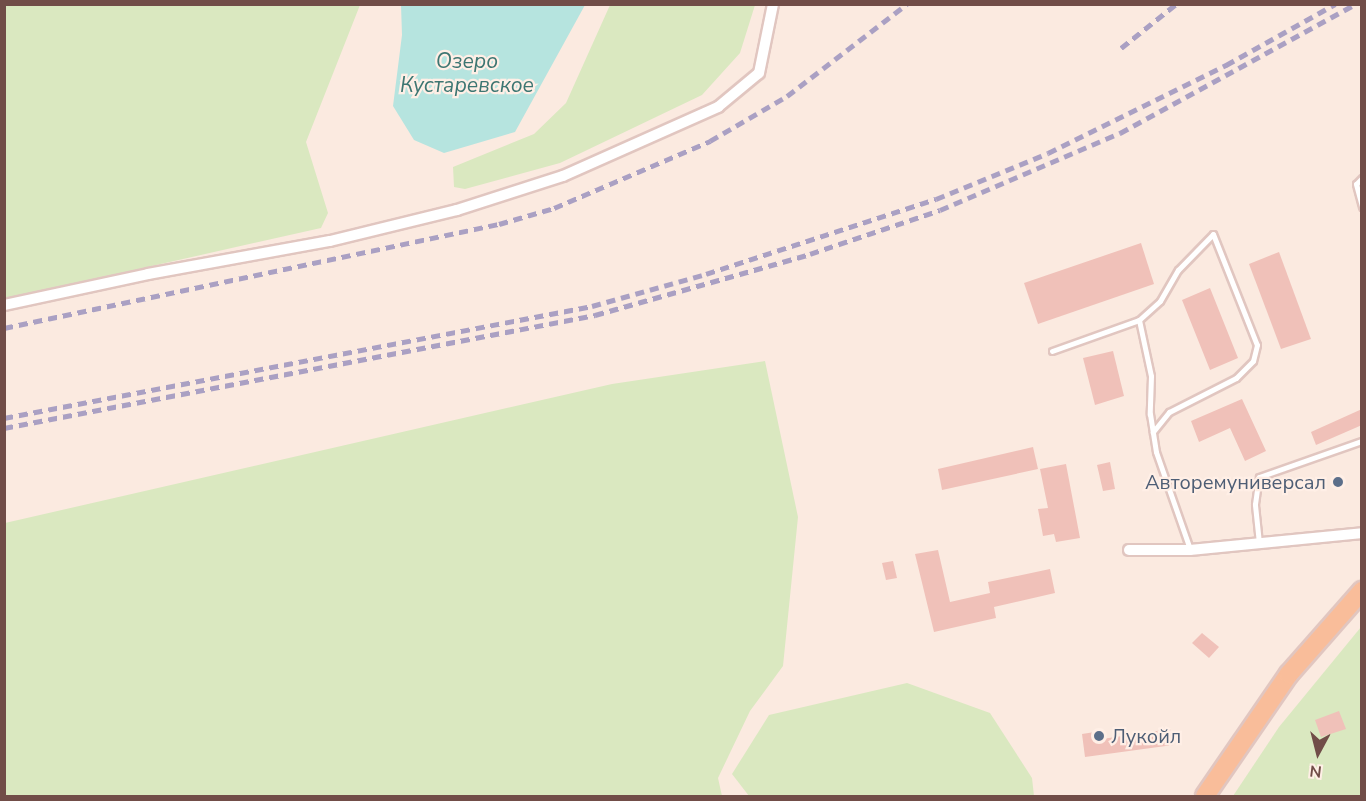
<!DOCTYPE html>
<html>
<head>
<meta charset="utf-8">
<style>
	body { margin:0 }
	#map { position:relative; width:1366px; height:801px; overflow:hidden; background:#fbeae0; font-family:"Nunito Sans",sans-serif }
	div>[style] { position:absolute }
	.green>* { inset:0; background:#dae8c0 }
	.water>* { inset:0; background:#b6e4df }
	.building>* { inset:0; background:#f0c1b9 }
	.roads { filter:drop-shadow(2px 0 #e1c6c0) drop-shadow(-2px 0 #e1c6c0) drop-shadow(0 2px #e1c6c0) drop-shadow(0 -2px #e1c6c0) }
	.service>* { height:5px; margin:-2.5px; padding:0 2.5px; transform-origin:2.5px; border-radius:2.5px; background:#fff }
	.minor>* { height:10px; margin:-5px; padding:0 5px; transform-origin:5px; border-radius:5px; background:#fff }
	.primary>* { height:18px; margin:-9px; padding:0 9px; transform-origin:9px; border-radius:9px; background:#f9bd9a }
	.rail>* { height:4.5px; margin-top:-2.25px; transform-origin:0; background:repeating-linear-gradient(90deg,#aaa0c3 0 9px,transparent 0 15px) }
	.dots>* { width:16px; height:16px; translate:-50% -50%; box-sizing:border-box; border:3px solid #ffefe6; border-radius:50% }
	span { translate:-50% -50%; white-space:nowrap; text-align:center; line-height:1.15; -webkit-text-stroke:4.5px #ffefe6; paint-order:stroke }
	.service-label { font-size:20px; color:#4e5e75 }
	.right { translate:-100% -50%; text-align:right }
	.left { translate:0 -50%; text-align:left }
	.water-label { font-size:21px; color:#3d7672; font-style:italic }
	.frame { position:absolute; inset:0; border:6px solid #714d48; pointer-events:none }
	.north { position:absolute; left:1288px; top:723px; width:60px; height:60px; -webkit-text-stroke:4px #ffefe6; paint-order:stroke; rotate:187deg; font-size:16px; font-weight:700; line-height:24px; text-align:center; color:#714d48 }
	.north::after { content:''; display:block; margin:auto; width:21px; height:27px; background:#714d48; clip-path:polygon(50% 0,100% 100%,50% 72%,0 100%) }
</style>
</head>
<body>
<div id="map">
	<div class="green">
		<div style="clip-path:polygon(5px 4px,360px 5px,306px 142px,328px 213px,321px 228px,5px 299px)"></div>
		<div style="clip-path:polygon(610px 5px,755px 5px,740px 53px,702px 95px,560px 163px,465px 189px,454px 187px,453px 167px,534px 134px,566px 103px)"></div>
		<div style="clip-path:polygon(765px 361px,798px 517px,783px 666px,750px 711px,718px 778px,722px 796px,5px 796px,5px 523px,612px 384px)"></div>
		<div style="clip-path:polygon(1361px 627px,1361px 796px,1233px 796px,1279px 727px)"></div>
		<div style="clip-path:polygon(907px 683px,990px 713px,1032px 778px,1034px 796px,749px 796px,732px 774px,769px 715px)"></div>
	</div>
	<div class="water">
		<div style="clip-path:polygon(401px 5px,401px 4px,585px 5px,515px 132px,444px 153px,414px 140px,393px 106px,402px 35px)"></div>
	</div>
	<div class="building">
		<div style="clip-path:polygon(1141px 243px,1154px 284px,1038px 324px,1024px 283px)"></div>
		<div style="clip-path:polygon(1279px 252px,1311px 339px,1281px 349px,1249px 264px)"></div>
		<div style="clip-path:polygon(1210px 288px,1238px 358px,1210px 370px,1182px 300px)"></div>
		<div style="clip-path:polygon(1113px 351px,1124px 396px,1095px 405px,1083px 358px)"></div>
		<div style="clip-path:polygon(1242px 399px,1266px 451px,1245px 461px,1230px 428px,1199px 442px,1191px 421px)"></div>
		<div style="clip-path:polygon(1362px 409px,1362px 425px,1316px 445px,1311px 432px)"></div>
		<div style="clip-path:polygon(1033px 447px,1038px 469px,942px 490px,938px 469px)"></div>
		<div style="clip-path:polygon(1110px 462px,1115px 489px,1103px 491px,1097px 465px)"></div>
		<div style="clip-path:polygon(1066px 464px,1080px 538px,1056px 542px,1054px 534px,1043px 536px,1038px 509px,1048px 508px,1040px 469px)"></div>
		<div style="clip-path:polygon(938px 550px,950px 602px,990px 593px,988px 582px,1050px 569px,1055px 593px,994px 607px,996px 618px,934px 632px,915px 554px)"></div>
		<div style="clip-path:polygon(893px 561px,897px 578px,886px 580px,882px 563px)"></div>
		<div style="clip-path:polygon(1202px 633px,1219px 647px,1209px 658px,1192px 643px)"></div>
		<div style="clip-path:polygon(1339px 711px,1346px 729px,1321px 737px,1315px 720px)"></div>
		<div style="clip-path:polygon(1170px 729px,1173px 745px,1085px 757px,1082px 734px,1101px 731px,1102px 739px)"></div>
	</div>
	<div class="roads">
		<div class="service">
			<div style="left:1362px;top:178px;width:8px;rotate:135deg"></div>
			<div style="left:1356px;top:184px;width:24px;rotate:75deg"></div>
			<div style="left:1139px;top:320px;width:28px;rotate:-42deg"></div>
			<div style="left:1160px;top:301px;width:36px;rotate:-60deg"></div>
			<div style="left:1178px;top:270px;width:50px;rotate:-45.8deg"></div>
			<div style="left:1213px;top:234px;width:119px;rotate:68.4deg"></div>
			<div style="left:1257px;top:345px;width:16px;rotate:104deg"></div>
			<div style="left:1253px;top:361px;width:24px;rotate:135deg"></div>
			<div style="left:1236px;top:378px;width:75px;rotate:153.1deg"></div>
			<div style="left:1169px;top:412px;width:26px;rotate:129deg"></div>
			<div style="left:1052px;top:351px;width:92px;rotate:-19.6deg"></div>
			<div style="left:1139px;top:320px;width:57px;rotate:77.9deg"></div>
			<div style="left:1151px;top:376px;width:38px;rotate:92deg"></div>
			<div style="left:1150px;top:414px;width:38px;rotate:81deg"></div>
			<div style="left:1156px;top:452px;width:103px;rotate:70.7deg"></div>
			<div style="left:1259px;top:543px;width:39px;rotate:-96deg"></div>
			<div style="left:1255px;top:504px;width:27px;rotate:-82deg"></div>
			<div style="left:1259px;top:477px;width:109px;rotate:-19.3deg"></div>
		</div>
		<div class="minor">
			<div style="left:4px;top:305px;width:147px;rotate:-12.1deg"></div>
			<div style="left:148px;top:274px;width:185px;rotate:-10.3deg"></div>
			<div style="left:330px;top:241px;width:131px;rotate:-13.7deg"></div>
			<div style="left:457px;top:210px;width:111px;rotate:-17.8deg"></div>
			<div style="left:563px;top:176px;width:170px;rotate:-24deg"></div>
			<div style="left:718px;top:107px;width:53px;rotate:-39.7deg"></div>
			<div style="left:759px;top:73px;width:70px;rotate:-78.5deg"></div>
			<div style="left:1129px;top:550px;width:61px"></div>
			<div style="left:1190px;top:550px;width:173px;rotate:-5.6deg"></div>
		</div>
		<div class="primary">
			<div style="left:1205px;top:796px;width:148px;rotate:-55.5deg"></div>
			<div style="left:1289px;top:674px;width:111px;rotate:-48.7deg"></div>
		</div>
	</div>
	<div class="rail">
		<div style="left:1121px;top:48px;width:70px;rotate:-38.7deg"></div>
		<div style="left:4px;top:328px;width:506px;rotate:-11.87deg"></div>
		<div style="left:499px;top:224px;width:57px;rotate:-16.2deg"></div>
		<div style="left:554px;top:208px;width:170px;rotate:-23.2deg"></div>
		<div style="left:710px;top:141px;width:89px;rotate:-30.3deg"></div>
		<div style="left:787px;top:96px;width:151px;rotate:-37.5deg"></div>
		<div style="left:4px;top:418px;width:599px;rotate:-10.78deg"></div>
		<div style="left:592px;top:306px;width:118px;rotate:-15.7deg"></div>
		<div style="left:706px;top:274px;width:242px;rotate:-18.1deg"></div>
		<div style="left:936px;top:199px;width:121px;rotate:-22.3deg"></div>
		<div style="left:1048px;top:153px;width:199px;rotate:-26.3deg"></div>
		<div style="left:1226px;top:65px;width:125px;rotate:-29.2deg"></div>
		<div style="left:4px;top:428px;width:602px;rotate:-10.82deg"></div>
		<div style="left:595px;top:315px;width:223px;rotate:-15.8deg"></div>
		<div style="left:810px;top:254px;width:137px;rotate:-18.7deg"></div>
		<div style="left:940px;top:210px;width:196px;rotate:-23.2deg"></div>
		<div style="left:1120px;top:133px;width:269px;rotate:-28.7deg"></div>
	</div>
	<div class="dots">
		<div style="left:1338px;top:482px;background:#5c6f8a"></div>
		<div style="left:1099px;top:736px;background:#5c6f8a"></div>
	</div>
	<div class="service-label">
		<span class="right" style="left:1326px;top:482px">Авторемуниверсал</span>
		<span class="left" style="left:1111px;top:736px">Лукойл</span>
	</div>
	<div class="water-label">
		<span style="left:467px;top:73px">Озеро<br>Кустаревское</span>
	</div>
	<div class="frame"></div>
	<div class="north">N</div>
</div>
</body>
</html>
